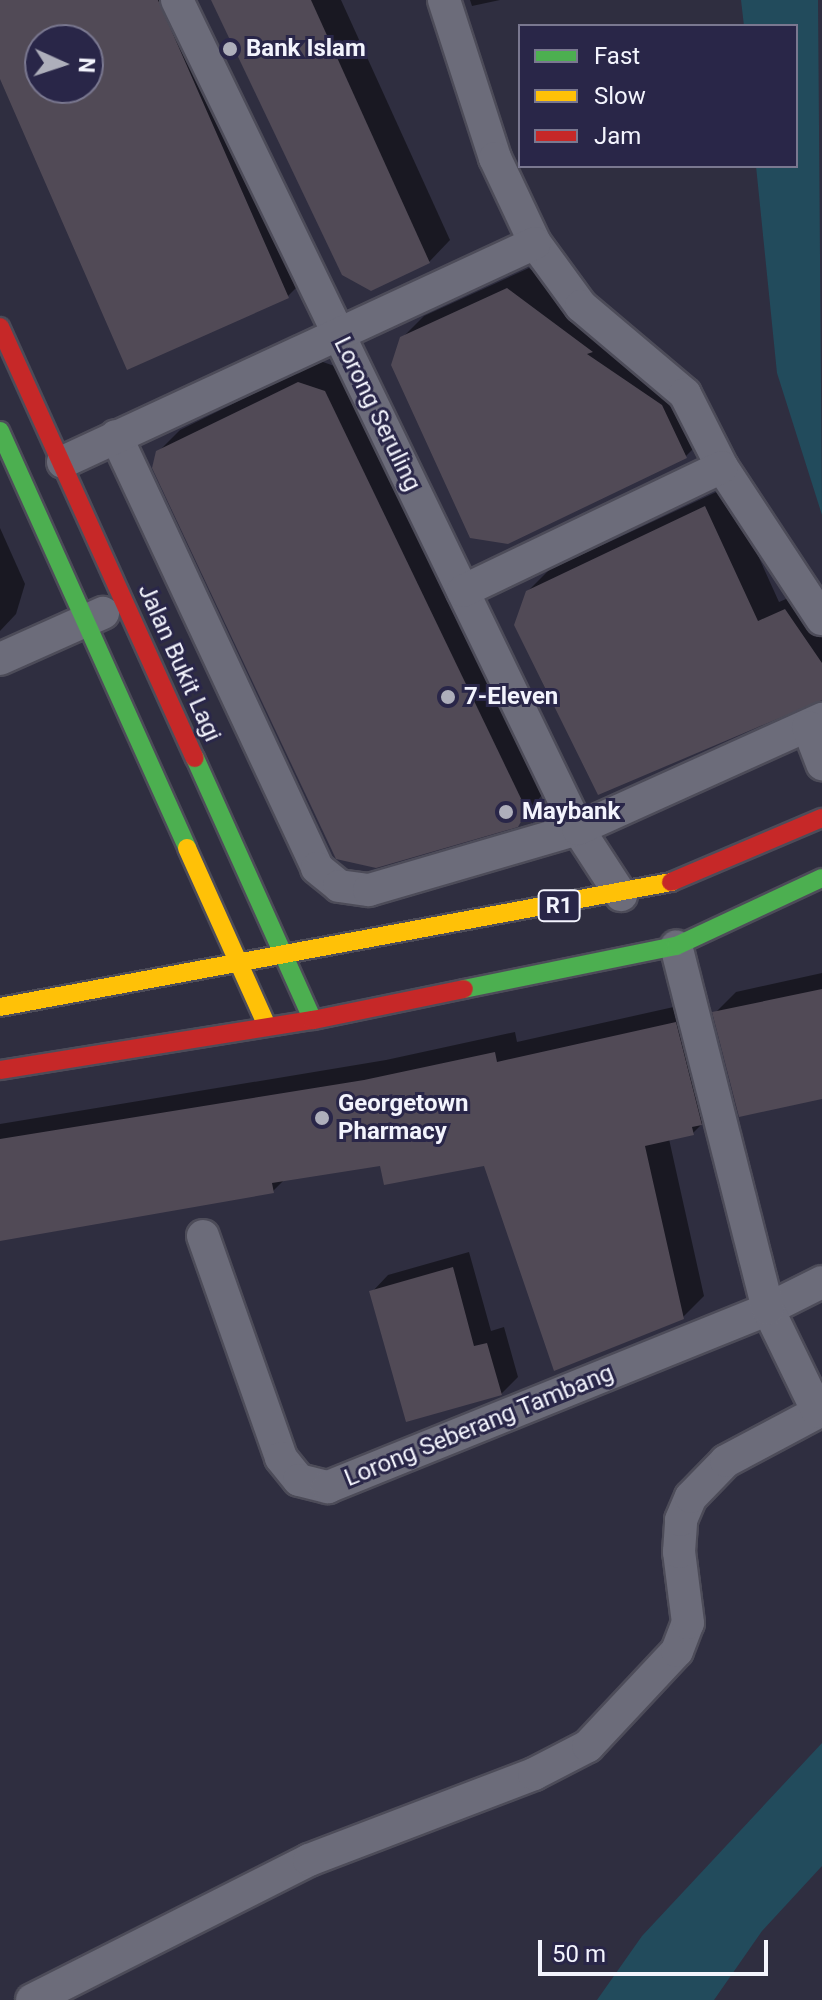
<!DOCTYPE html>
<html>
<head>
<meta charset="utf-8">
<style>
	body { margin:0 }
	#map { position:relative; width:822px; height:2000px; overflow:hidden; background:#2f2e40; font-family:Roboto,sans-serif }
	div>[style] { position:absolute }
	.water>* { inset:0; background:#224b5c }
	.shadow>* { inset:0; background:#0007 }
	.building>* { inset:0; background:#514a56 }
	.roads { filter:drop-shadow(2px 0 #4d4c59) drop-shadow(-2px 0 #4d4c59) drop-shadow(0 2px #4d4c59) drop-shadow(0 -2px #4d4c59) }
	.street>* { height:32px; margin:-16px; padding:0 16px; transform-origin:16px; border-radius:16px; background:#6c6c7a }
	.fast>* { height:18px; margin:-9px; padding:0 9px; transform-origin:9px; border-radius:9px; background:#4caf50 }
	.slow>* { height:18px; margin:-9px; padding:0 9px; transform-origin:9px; border-radius:9px; background:#ffc107 }
	.jam>* { height:18px; margin:-9px; padding:0 9px; transform-origin:9px; border-radius:9px; background:#c62828 }
	.dots>* { width:22px; height:22px; translate:-50% -50%; box-sizing:border-box; border:4px solid #292648; border-radius:50% }
	span { translate:-50% -50%; white-space:nowrap; text-align:center; line-height:1.15; -webkit-text-stroke:6px #292648; paint-order:stroke }
	.shield-label span { padding:2px 6px; background:#292648; border:2px solid; border-radius:6px; -webkit-text-stroke-width:0 }
	.shield-label { font-size:22px; color:#f3f4fd; font-weight:700 }
	.poi-label { font-size:24px; color:#f3f4fd; font-weight:700 }
	.left { translate:0 -50%; text-align:left }
	.street-label { font-size:24px; color:#f3f4fd }
	.legend { position:absolute; left:518px; top:24px; width:280px; height:144px; box-sizing:border-box; background:#292648; border:2px solid #7a7890; margin:0; padding:10px 14px; list-style:none; font-size:24px; color:#f3f4fd }
	.legend li { display:flex; align-items:center; gap:16px; height:40px }
	.legend b { width:40px; border:2px solid #7a7890 }
	.north { position:absolute; left:24px; top:24px; width:80px; height:80px; box-sizing:border-box; background:#292648; border:2px solid #7a7890; border-radius:50%; rotate:93deg; font-size:22px; font-weight:700; line-height:32px; text-align:center; color:#f3f4fd }
	.north::after { content:''; display:block; margin:auto; width:28px; height:36px; background:#aeafbb; clip-path:polygon(50% 0,100% 100%,50% 72%,0 100%) }
	.scale { position:absolute; left:538px; top:1940px; width:230px; height:36px; box-sizing:border-box; border:4px solid #f3f4fd; border-top:0; padding-left:10px; font-size:24px; line-height:28px; white-space:nowrap; color:#f3f4fd; -webkit-text-stroke:6px #292648; paint-order:stroke }
</style>
</head>
<body>
<div id="map">
	<div class="water">
		<div style="clip-path:polygon(741px 0,818px 0,822px 515px,777px 373px,756px 166px,796px 166px,796px 26px,744px 26px)"></div>
		<div style="clip-path:polygon(822px 1743px,822px 1866px,762px 1931px,714px 2000px,597px 2000px,642px 1936px)"></div>
	</div>
	<div class="shadow">
		<div style="clip-path:polygon(evenodd,0 0,189px 0,309px 275px,288px 296px,0 74px,0 0,40px 40px,88px 40px,88px 88px,40px 88px,40px 40px)"></div>
		<div style="clip-path:polygon(214px 0,341px 0,450px 240px,429px 262px)"></div>
		<div style="clip-path:polygon(470px 0,500px 0,472px 6px)"></div>
		<div style="clip-path:polygon(529px 268px,612px 330px,707px 435px,686px 456px,508px 542px,402px 338px,424px 316px)"></div>
		<div style="clip-path:polygon(320px 361px,346px 370px,547px 789px,517px 825px,158px 452px,180px 430px)"></div>
		<div style="clip-path:polygon(727px 487px,779px 602px,807px 590px,822px 612px,822px 698px,599px 793px,527px 592px,549px 570px)"></div>
		<div style="clip-path:polygon(0 528px,25px 584px,16px 614px,0 631px)"></div>
		<div style="clip-path:polygon(822px 973px,822px 1097px,715px 1013px,736px 992px)"></div>
		<div style="clip-path:polygon(696px 1002px,714px 1112px,693px 1133px,669px 1139px,704px 1296px,682px 1318px,485px 1164px,382px 1163px,285px 1179px,273px 1191px,0 1239px,0 1124px,386px 1060px,515px 1032px,517px 1042px)"></div>
		<div style="clip-path:polygon(469px 1252px,491px 1331px,504px 1327px,518px 1377px,501px 1394px,372px 1292px,388px 1275px)"></div>
	</div>
	<div class="building">
		<div style="clip-path:polygon(evenodd,0 0,158px 0,289px 298px,127px 370px,0 79px,0 0,40px 40px,88px 40px,88px 88px,40px 88px,40px 40px)"></div>
		<div style="clip-path:polygon(211px 0,311px 0,430px 263px,371px 291px,342px 275px)"></div>
		<div style="clip-path:polygon(507px 288px,593px 352px,587px 354px,662px 405px,687px 458px,508px 544px,470px 538px,391px 365px,400px 337px)"></div>
		<div style="clip-path:polygon(298px 382px,325px 391px,527px 811px,518px 827px,376px 868px,336px 859px,152px 468px,156px 451px)"></div>
		<div style="clip-path:polygon(705px 506px,758px 621px,785px 609px,822px 663px,822px 700px,598px 795px,514px 625px,526px 591px)"></div>
		<div style="clip-path:polygon(822px 989px,822px 1099px,739px 1117px,712px 1012px)"></div>
		<div style="clip-path:polygon(676px 1022px,702px 1125px,692px 1127px,694px 1135px,645px 1146px,684px 1319px,554px 1371px,484px 1166px,384px 1185px,380px 1166px,272px 1183px,274px 1193px,0 1241px,0 1139px,364px 1080px,495px 1052px,497px 1062px)"></div>
		<div style="clip-path:polygon(453px 1267px,474px 1346px,487px 1343px,502px 1395px,406px 1422px,369px 1291px)"></div>
	</div>
	<div class="roads">
		<div class="street">
			<div style="left:177px;top:0;width:921px;rotate:64.19deg"></div>
			<div style="left:578px;top:829px;width:79px;rotate:56.9deg"></div>
			<div style="left:444px;top:0;width:166px;rotate:72.1deg"></div>
			<div style="left:495px;top:158px;width:94px;rotate:64.8deg"></div>
			<div style="left:535px;top:243px;width:78px;rotate:53.9deg"></div>
			<div style="left:581px;top:306px;width:136px;rotate:40.2deg"></div>
			<div style="left:685px;top:394px;width:82px;rotate:63.1deg"></div>
			<div style="left:722px;top:467px;width:182px;rotate:56.7deg"></div>
			<div style="left:116px;top:436px;width:476px;rotate:65deg"></div>
			<div style="left:317px;top:868px;width:28px;rotate:39deg"></div>
			<div style="left:339px;top:886px;width:30px;rotate:8deg"></div>
			<div style="left:369px;top:890px;width:218px;rotate:-16.3deg"></div>
			<div style="left:578px;top:829px;width:268px;rotate:-24.3deg"></div>
			<div style="left:63px;top:462px;width:520px;rotate:-24.89deg"></div>
			<div style="left:463px;top:591px;width:287px;rotate:-25.6deg"></div>
			<div style="left:0;top:659px;width:113px;rotate:-24.1deg"></div>
			<div style="left:808px;top:727px;width:40px;rotate:69deg"></div>
			<div style="left:203px;top:1236px;width:235px;rotate:70.6deg"></div>
			<div style="left:281px;top:1458px;width:28px;rotate:51deg"></div>
			<div style="left:299px;top:1480px;width:30px;rotate:14deg"></div>
			<div style="left:328px;top:1487px;width:475px;rotate:-22deg"></div>
			<div style="left:768px;top:1309px;width:60px;rotate:-26.6deg"></div>
			<div style="left:32px;top:2000px;width:310px;rotate:-26.8deg"></div>
			<div style="left:309px;top:1860px;width:241px;rotate:-20.9deg"></div>
			<div style="left:534px;top:1774px;width:61px;rotate:-27.4deg"></div>
			<div style="left:588px;top:1746px;width:130px;rotate:-46.9deg"></div>
			<div style="left:677px;top:1651px;width:30px;rotate:-69deg"></div>
			<div style="left:688px;top:1623px;width:72px;rotate:-97.2deg"></div>
			<div style="left:679px;top:1552px;width:32px;rotate:-86deg"></div>
			<div style="left:681px;top:1520px;width:25px;rotate:-67deg"></div>
			<div style="left:691px;top:1497px;width:50px;rotate:-45.8deg"></div>
			<div style="left:726px;top:1461px;width:104px;rotate:-28deg"></div>
			<div style="left:818px;top:1412px;width:114px;rotate:-115.9deg"></div>
			<div style="left:768px;top:1309px;width:374px;rotate:-104.2deg"></div>
		</div>
		<div class="fast">
			<div style="left:0;top:431px;width:457px;rotate:65.8deg"></div>
			<div style="left:195px;top:758px;width:287px;rotate:65.8deg"></div>
			<div style="left:464px;top:989px;width:216px;rotate:-11.5deg"></div>
			<div style="left:676px;top:946px;width:161px;rotate:-25deg"></div>
		</div>
		<div class="slow">
			<div style="left:187px;top:848px;width:195px;rotate:65.8deg"></div>
			<div style="left:0;top:1007px;width:683px;rotate:-10.55deg"></div>
		</div>
		<div class="jam">
			<div style="left:0;top:327px;width:473px;rotate:65.7deg"></div>
			<div style="left:671px;top:882px;width:164px;rotate:-23deg"></div>
			<div style="left:0;top:1070px;width:317px;rotate:-9.1deg"></div>
			<div style="left:313px;top:1020px;width:154px;rotate:-11.6deg"></div>
		</div>
	</div>
	<div class="dots">
		<div style="left:230px;top:49px;background:#aeafbb"></div>
		<div style="left:448px;top:697px;background:#aeafbb"></div>
		<div style="left:506px;top:812px;background:#aeafbb"></div>
		<div style="left:322px;top:1118px;background:#aeafbb"></div>
	</div>
	<div class="shield-label">
		<span style="left:559px;top:906px">R1</span>
	</div>
	<div class="poi-label">
		<span class="left" style="left:246px;top:49px">Bank Islam</span>
		<span class="left" style="left:464px;top:697px">7-Eleven</span>
		<span class="left" style="left:522px;top:812px">Maybank</span>
		<span class="left" style="left:338px;top:1118px">Georgetown<br>Pharmacy</span>
	</div>
	<div class="street-label">
		<span style="left:377px;top:414px;rotate:64deg">Lorong Seruling</span>
		<span style="left:179px;top:663px;rotate:66deg">Jalan Bukit Lagi</span>
		<span style="left:479px;top:1426px;rotate:-22deg">Lorong Seberang Tambang</span>
	</div>
	<ul class="legend">
	<li><b style="height:10px;background:#4caf50"></b>Fast</li>
	<li><b style="height:10px;background:#ffc107"></b>Slow</li>
	<li><b style="height:10px;background:#c62828"></b>Jam</li>
	</ul>
	<div class="north">N</div>
	<div class="scale">50 m</div>
</div>
</body>
</html>
